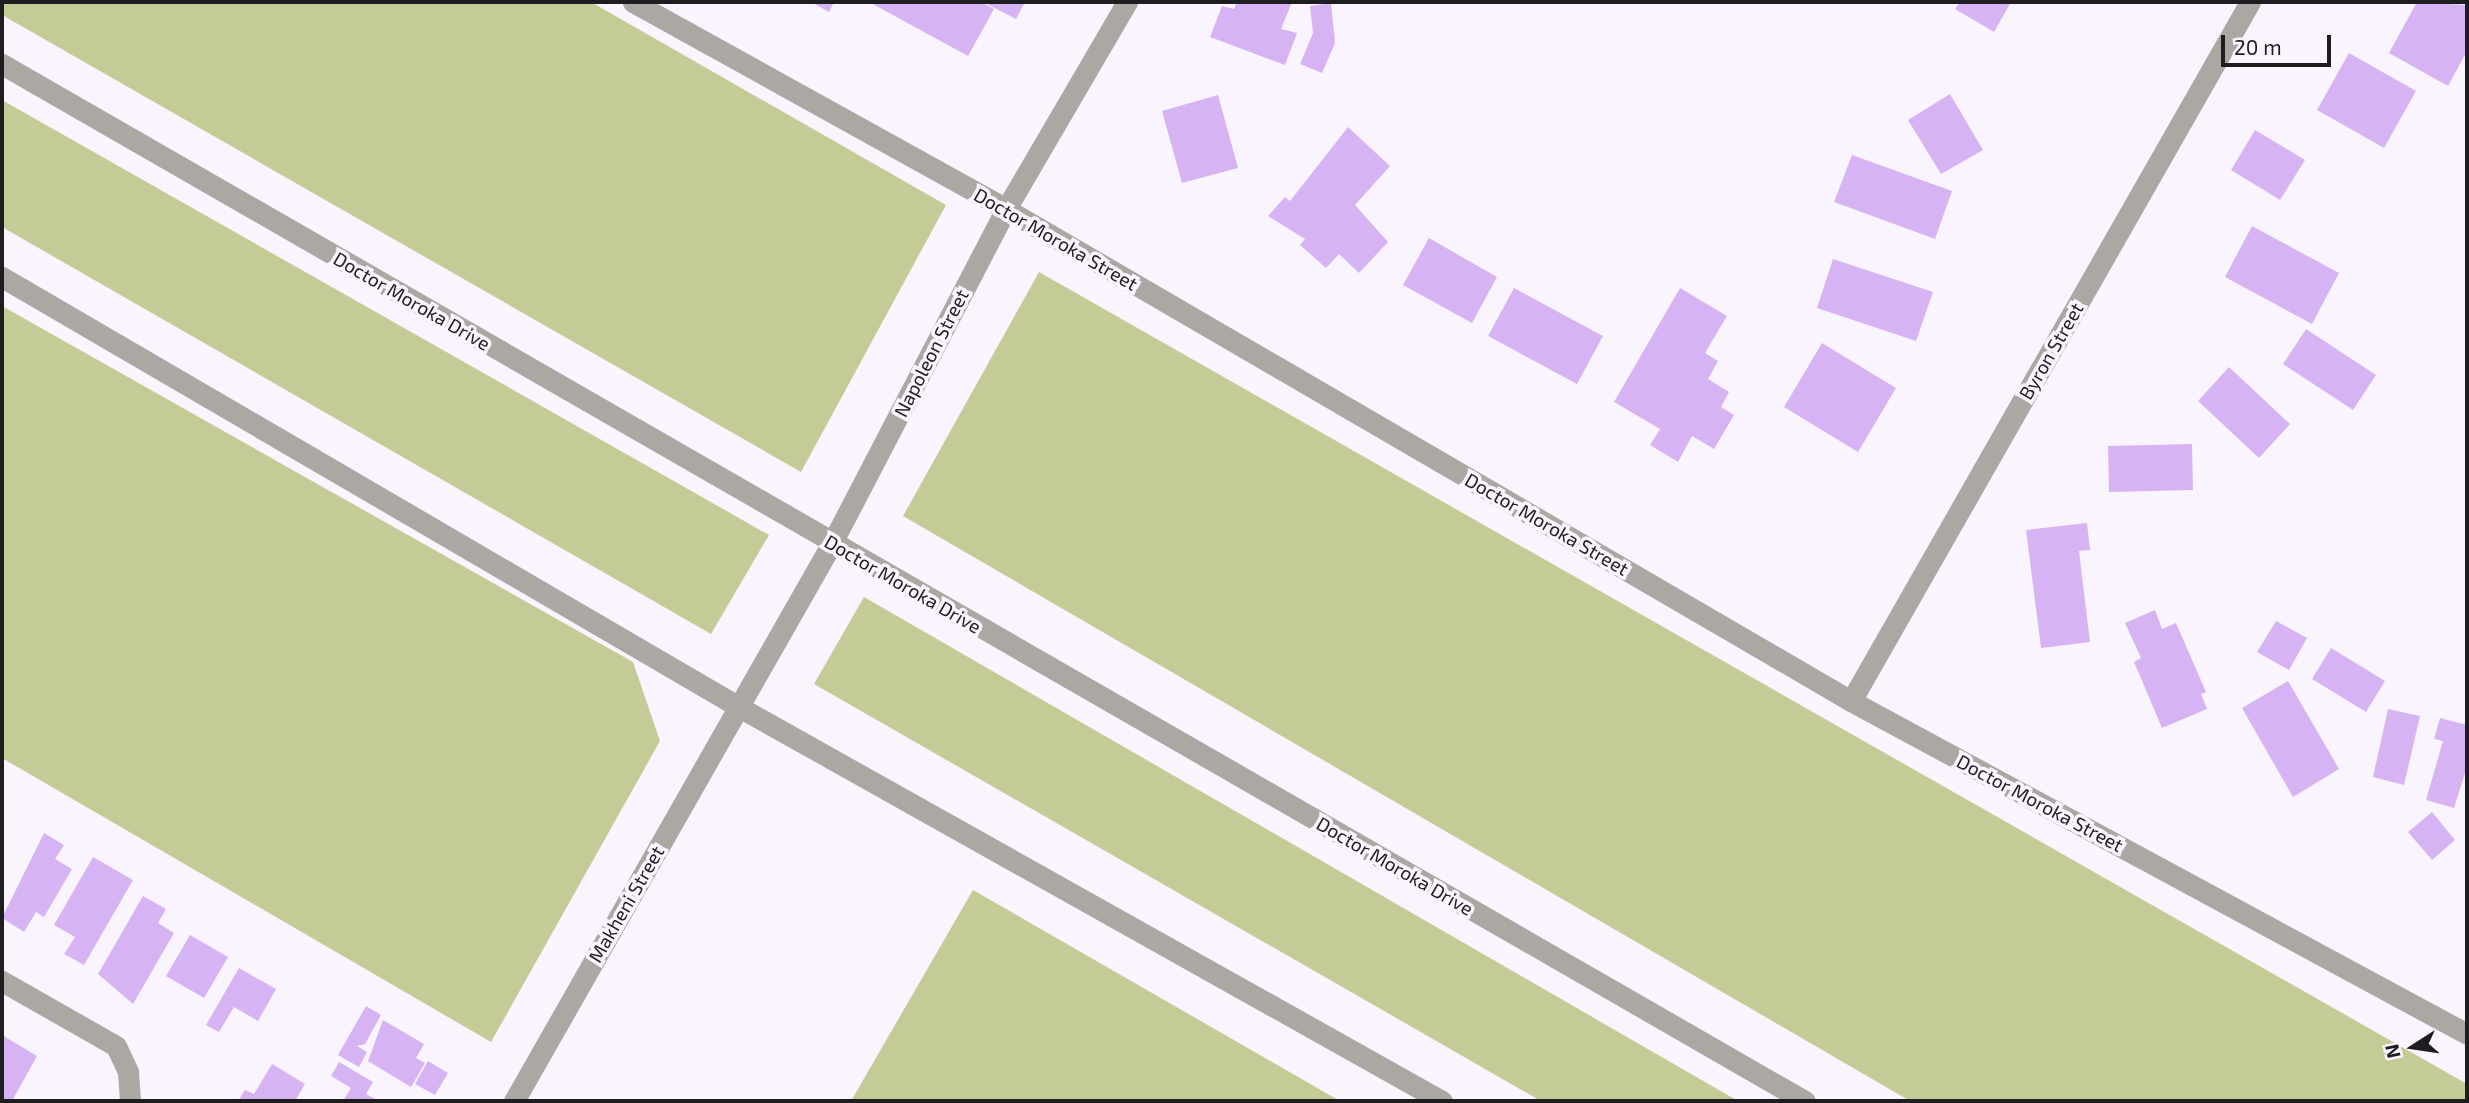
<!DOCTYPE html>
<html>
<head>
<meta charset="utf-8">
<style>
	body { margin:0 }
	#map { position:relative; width:2469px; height:1103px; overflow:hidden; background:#faf4ff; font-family:"Exo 2",sans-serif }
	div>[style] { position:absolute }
	.green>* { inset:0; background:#c5cb97 }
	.building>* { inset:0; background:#d6b4f4 }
	.minor>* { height:21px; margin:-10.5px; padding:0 10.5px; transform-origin:10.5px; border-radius:10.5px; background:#aba8a4 }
	.tertiary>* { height:21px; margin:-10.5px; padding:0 10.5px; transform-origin:10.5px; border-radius:10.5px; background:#aba8a4 }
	span { translate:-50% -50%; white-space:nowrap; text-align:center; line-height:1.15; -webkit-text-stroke:7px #faf4ff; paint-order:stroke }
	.street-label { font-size:19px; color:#1e1d20 }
	.frame { position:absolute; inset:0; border:4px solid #1e1d20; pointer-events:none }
	.north { position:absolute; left:2378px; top:1012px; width:70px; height:70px; -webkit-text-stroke:5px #faf4ff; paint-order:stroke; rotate:258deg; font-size:19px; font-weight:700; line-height:28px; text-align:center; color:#1e1d20 }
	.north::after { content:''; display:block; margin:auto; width:24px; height:32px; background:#1e1d20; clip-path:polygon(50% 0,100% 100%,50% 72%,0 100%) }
	.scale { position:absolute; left:2221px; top:35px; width:110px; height:32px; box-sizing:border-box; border:4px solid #1e1d20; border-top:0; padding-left:9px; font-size:21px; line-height:24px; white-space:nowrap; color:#1e1d20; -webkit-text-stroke:5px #faf4ff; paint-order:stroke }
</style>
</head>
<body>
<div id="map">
	<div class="green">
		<div style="clip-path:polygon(2px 2px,591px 2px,946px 205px,801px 472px,2px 15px)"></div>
		<div style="clip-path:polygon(2px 100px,769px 535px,711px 634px,2px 227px)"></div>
		<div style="clip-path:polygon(1039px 272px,2467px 1084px,2467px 1101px,1910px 1101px,903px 516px)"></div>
		<div style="clip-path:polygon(2px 306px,633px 662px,660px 741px,491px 1042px,2px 758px)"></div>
		<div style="clip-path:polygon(864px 597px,1738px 1101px,1541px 1101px,814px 684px)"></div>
		<div style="clip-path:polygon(973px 890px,1340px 1101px,851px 1101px)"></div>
	</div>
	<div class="building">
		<div style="clip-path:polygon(811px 2px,834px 2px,829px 12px)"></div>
		<div style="clip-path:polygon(869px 2px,981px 2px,994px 9px,968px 56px)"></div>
		<div style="clip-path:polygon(983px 2px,1025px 2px,1016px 19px)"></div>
		<div style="clip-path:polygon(1237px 2px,1292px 2px,1281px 29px,1297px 33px,1285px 65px,1210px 37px,1222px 6px,1234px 9px)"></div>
		<div style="clip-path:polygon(1960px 2px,2011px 2px,1994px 32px,1955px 9px)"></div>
		<div style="clip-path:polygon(2417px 2px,2467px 5px,2467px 51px,2448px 86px,2389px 53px)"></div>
		<div style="clip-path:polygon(1331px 3px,1335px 43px,1322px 73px,1300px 64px,1313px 33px,1310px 6px)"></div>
		<div style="clip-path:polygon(2349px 53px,2416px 91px,2384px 148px,2317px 110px)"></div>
		<div style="clip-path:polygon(1950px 94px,1983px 150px,1941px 174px,1908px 120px)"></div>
		<div style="clip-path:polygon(1218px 95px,1238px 168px,1182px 183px,1162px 111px)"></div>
		<div style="clip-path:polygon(1348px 127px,1390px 166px,1355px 205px,1388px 242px,1359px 273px,1339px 254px,1326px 268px,1300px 245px,1305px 239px,1268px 216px,1285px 197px,1290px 201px)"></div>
		<div style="clip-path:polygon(2255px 130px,2305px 160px,2280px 200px,2231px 170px)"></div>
		<div style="clip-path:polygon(1852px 155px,1952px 191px,1935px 239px,1834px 202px)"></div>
		<div style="clip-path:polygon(2252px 226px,2339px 273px,2312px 324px,2225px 277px)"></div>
		<div style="clip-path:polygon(1429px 238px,1497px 277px,1472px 323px,1403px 285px)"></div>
		<div style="clip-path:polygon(1833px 259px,1933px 292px,1916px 341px,1817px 308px)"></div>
		<div style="clip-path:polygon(1514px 288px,1603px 336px,1577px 384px,1488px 336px)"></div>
		<div style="clip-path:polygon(1680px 288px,1727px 316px,1705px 353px,1718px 361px,1708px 379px,1729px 392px,1721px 407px,1734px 415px,1714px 449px,1692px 436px,1678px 462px,1650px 445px,1660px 429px,1614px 402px)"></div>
		<div style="clip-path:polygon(2306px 329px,2376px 375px,2353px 410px,2283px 364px)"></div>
		<div style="clip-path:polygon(1822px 343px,1896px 388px,1858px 452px,1784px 407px)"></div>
		<div style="clip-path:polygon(2229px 367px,2290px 424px,2259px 458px,2198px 401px)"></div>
		<div style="clip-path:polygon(2192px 444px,2193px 490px,2109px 492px,2108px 446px)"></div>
		<div style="clip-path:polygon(2087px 523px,2090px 550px,2079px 551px,2090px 642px,2041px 648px,2026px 530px)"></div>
		<div style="clip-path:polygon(2155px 610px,2162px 629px,2176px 623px,2206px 692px,2201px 694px,2207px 709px,2162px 728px,2134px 662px,2141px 658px,2125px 623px)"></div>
		<div style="clip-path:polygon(2276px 621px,2307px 638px,2289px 670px,2257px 652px)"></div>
		<div style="clip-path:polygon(2331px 648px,2385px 681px,2366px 712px,2312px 679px)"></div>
		<div style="clip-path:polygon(2288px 681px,2339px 769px,2293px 797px,2242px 708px)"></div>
		<div style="clip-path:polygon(2388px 709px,2420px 716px,2404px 785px,2373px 777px)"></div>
		<div style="clip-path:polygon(2440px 718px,2467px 725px,2467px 767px,2454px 808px,2426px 800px,2443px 741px,2434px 739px)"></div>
		<div style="clip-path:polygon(2432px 812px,2455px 840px,2432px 860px,2408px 832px)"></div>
		<div style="clip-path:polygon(44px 833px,64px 845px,55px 859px,72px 869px,44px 917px,36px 912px,24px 932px,2px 918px)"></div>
		<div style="clip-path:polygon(93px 857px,133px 880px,84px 965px,64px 954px,75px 937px,54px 925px)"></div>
		<div style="clip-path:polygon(143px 896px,166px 909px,158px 923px,174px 933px,133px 1004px,98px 974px)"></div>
		<div style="clip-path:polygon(190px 935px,228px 957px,204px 998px,166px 976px)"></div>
		<div style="clip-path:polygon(239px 968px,276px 989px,258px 1021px,234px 1007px,219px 1032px,206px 1025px)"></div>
		<div style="clip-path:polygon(366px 1006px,381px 1015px,365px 1044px,357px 1046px,367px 1052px,359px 1067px,338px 1055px)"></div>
		<div style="clip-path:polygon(383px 1020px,424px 1044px,416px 1058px,425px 1063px,411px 1087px,368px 1061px)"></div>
		<div style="clip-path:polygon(2px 1035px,37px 1056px,12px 1101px,2px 1101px)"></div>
		<div style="clip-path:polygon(428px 1061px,448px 1073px,435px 1095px,415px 1084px)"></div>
		<div style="clip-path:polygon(339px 1062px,373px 1082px,366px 1094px,379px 1101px,343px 1101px,351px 1088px,331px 1076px)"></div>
		<div style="clip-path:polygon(272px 1064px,305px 1084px,295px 1101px,238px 1101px,245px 1090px,254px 1094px)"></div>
	</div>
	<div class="minor">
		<div style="left:633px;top:2px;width:427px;rotate:29deg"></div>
		<div style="left:1006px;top:209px;width:978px;rotate:30.21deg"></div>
		<div style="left:1851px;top:701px;width:700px;rotate:28.39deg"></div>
		<div style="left:1851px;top:701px;width:805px;rotate:-60.28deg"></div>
		<div style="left:2px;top:981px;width:131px;rotate:29.7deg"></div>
		<div style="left:116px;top:1046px;width:29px;rotate:65deg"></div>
		<div style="left:128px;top:1072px;width:29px;rotate:86deg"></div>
		<div style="left:514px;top:1101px;width:642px;rotate:-60.32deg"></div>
		<div style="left:832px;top:543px;width:377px;rotate:-62.5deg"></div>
		<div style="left:1006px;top:209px;width:240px;rotate:-59.7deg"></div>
	</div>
	<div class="tertiary">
		<div style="left:2px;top:64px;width:2080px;rotate:29.91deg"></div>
		<div style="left:2px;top:277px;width:853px;rotate:30.26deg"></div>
		<div style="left:739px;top:707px;width:806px;rotate:29.27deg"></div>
	</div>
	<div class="street-label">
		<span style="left:1056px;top:239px;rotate:30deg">Doctor Moroka Street</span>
		<span style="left:412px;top:301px;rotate:30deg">Doctor Moroka Drive</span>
		<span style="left:2051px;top:351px;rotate:-60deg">Byron Street</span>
		<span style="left:931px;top:353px;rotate:-63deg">Napoleon Street</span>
		<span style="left:1547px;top:524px;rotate:30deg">Doctor Moroka Street</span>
		<span style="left:903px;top:584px;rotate:30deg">Doctor Moroka Drive</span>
		<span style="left:2040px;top:803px;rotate:28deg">Doctor Moroka Street</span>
		<span style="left:1395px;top:866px;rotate:30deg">Doctor Moroka Drive</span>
		<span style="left:626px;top:904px;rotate:-60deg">Makheni Street</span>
	</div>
	<div class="frame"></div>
	<div class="north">N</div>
	<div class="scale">20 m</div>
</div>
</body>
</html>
